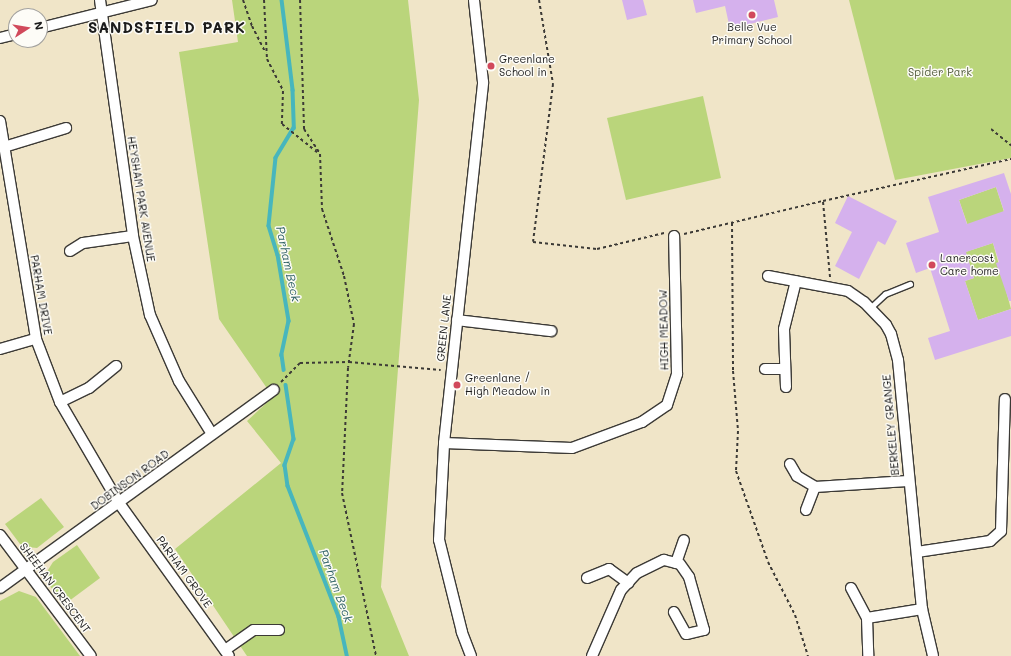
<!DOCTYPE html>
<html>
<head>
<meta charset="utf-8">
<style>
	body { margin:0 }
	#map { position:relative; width:1011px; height:656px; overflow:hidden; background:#f0e5c8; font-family:Mali,sans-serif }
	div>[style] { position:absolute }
	.green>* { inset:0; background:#bad57b }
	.stream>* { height:3.5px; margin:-1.75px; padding:0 1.75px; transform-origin:1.75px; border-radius:1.75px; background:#47b6bd }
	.building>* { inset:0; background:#d5b1ed }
	.path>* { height:2px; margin-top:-1px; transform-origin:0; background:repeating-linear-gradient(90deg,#3c3a36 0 3px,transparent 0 6px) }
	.roads { filter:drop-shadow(1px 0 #3c3a36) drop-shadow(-1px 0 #3c3a36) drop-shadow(0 1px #3c3a36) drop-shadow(0 -1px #3c3a36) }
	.lane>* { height:5px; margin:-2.5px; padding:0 2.5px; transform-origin:2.5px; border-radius:2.5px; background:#fff }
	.street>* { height:10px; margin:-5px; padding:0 5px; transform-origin:5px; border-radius:5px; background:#fff }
	.dots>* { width:11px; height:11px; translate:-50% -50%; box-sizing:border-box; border:2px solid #fdfcf7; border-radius:50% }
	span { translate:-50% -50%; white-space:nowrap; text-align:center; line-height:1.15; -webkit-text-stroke:3px #fdfcf7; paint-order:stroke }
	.poi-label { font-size:11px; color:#1c1c1c }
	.left { translate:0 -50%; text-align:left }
	.park-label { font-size:11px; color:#535d3d }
	.street-label { font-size:11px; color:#1c1c1c }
	.water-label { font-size:12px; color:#2f6164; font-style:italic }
	.district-label { font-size:15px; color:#1c1c1c; font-weight:700; letter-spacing:1px }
	.north { position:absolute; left:8px; top:8px; width:40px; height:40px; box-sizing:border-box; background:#fdfcf7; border:1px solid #a3a29f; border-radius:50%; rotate:78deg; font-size:11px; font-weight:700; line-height:16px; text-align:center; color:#1c1c1c }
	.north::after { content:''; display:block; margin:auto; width:14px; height:18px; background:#d1495b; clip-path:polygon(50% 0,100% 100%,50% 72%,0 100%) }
</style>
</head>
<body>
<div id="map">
	<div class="green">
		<div style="clip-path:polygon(232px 0,408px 0,419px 100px,381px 587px,409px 656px,247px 656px,175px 549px,281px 463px,247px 421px,273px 397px,219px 319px,179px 52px,238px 42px)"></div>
		<div style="clip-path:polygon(849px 0,1011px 0,1011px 158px,895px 180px)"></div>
		<div style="clip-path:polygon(703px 96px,721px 178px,626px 200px,607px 118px)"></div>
		<div style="clip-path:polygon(996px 187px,1005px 215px,968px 226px,959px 200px)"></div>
		<div style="clip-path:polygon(993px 243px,1011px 309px,978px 320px,965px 281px,974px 278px,969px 263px,947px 258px)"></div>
		<div style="clip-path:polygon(41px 498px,64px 527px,37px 548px,27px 547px,20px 544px,5px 524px)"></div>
		<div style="clip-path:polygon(77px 545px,100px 578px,65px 604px,49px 585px,48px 570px,53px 562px)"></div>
		<div style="clip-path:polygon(19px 591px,36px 597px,80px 656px,0 656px,0 601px)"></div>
	</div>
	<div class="stream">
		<div style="left:282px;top:0;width:91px;rotate:83deg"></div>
		<div style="left:293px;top:90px;width:38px;rotate:88deg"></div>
		<div style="left:294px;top:128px;width:35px;rotate:121deg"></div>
		<div style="left:276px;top:158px;width:68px;rotate:95.9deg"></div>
		<div style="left:269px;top:226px;width:30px;rotate:73deg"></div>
		<div style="left:278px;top:255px;width:67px;rotate:80.5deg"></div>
		<div style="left:289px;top:321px;width:35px;rotate:102deg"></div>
		<div style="left:282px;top:355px;width:15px;rotate:82deg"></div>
		<div style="left:286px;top:385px;width:55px;rotate:81.6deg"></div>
		<div style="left:294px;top:439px;width:28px;rotate:109deg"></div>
		<div style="left:285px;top:465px;width:21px;rotate:82deg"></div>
		<div style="left:288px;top:486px;width:141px;rotate:68.7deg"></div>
		<div style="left:339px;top:617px;width:40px;rotate:78deg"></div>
	</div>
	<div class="building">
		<div style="clip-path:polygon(622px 0,643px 0,647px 15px,627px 20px)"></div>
		<div style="clip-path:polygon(693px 0,774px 0,778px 17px,730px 29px,725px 6px,696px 13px)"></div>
		<div style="clip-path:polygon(evenodd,1004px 173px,1011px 194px,1011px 301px,1009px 301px,996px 263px,999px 262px,993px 243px,966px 252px,974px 278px,965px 281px,978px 320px,1011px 309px,1011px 336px,935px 360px,928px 338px,950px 331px,930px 268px,916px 273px,906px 243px,939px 232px,928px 197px,1004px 173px,996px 187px,1004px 211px,967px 224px,959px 200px,996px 187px)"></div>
		<div style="clip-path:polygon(848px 196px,897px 221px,885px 245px,878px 241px,859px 279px,835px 266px,852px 232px,835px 223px)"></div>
	</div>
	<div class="path">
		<div style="left:243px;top:0;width:28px;rotate:71deg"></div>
		<div style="left:252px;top:26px;width:30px;rotate:63deg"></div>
		<div style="left:264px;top:0;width:59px;rotate:87.1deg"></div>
		<div style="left:267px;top:59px;width:36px;rotate:63deg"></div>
		<div style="left:283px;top:91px;width:33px;rotate:92deg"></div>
		<div style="left:282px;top:124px;width:45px;rotate:38.7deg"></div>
		<div style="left:300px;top:0;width:129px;rotate:88.2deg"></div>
		<div style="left:304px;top:129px;width:30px;rotate:57deg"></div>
		<div style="left:320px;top:154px;width:55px;rotate:87.9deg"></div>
		<div style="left:322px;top:209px;width:71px;rotate:71.8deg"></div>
		<div style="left:344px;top:276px;width:49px;rotate:78.2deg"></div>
		<div style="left:354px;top:324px;width:44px;rotate:97.8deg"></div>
		<div style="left:348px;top:368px;width:125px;rotate:92.7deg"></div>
		<div style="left:342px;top:493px;width:167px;rotate:78.2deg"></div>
		<div style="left:539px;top:0;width:85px;rotate:80.5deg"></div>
		<div style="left:553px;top:84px;width:159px;rotate:97.2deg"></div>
		<div style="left:533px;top:242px;width:64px;rotate:6.2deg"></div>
		<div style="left:597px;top:249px;width:69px;rotate:-13.4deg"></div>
		<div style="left:991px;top:129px;width:26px;rotate:39deg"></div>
		<div style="left:732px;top:223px;width:148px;rotate:89.6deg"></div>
		<div style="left:733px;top:371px;width:60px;rotate:85.2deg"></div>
		<div style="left:738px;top:431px;width:40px;rotate:92.9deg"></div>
		<div style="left:736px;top:471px;width:96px;rotate:70.6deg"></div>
		<div style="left:768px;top:562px;width:59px;rotate:63deg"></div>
		<div style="left:795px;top:615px;width:43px;rotate:72.4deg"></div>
		<div style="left:684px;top:234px;width:143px;rotate:-13.4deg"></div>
		<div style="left:830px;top:277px;width:76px;rotate:-95.3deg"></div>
		<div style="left:823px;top:201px;width:193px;rotate:-12.6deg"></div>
		<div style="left:281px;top:382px;width:27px;rotate:-45deg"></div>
		<div style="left:300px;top:363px;width:49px;rotate:-1.2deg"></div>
		<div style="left:349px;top:362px;width:92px;rotate:5deg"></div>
	</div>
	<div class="roads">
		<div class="lane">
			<div style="left:870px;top:308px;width:21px;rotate:-43deg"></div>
			<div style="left:885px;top:294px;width:27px;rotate:-22deg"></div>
		</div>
		<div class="street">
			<div style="left:100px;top:0;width:238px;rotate:82deg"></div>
			<div style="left:133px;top:236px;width:81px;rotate:77.9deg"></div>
			<div style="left:150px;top:315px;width:72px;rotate:66.3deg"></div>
			<div style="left:179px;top:381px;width:62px;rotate:58.1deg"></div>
			<div style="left:40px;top:28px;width:115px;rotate:-14deg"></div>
			<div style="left:0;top:38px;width:16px;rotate:-14deg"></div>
			<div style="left:0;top:121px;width:221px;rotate:80.6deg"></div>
			<div style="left:36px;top:339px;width:67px;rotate:69.1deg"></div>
			<div style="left:60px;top:402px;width:117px;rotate:59.7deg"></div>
			<div style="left:119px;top:503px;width:188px;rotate:54.3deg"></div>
			<div style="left:4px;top:147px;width:65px;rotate:-17deg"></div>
			<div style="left:70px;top:251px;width:15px;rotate:-32deg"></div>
			<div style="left:83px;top:243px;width:50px;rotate:-8deg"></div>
			<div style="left:768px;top:276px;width:81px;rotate:10.6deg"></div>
			<div style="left:848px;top:291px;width:19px;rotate:35deg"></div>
			<div style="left:864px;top:302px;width:32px;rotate:46deg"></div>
			<div style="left:886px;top:325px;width:10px;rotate:61deg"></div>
			<div style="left:891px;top:334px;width:27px;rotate:75deg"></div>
			<div style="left:898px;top:360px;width:250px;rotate:84.5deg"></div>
			<div style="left:922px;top:609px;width:48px;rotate:76.8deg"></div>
			<div style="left:457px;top:320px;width:95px;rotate:6.7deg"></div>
			<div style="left:0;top:349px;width:37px;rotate:-16deg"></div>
			<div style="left:765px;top:369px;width:19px"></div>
			<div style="left:786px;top:387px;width:58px;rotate:-92deg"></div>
			<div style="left:784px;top:329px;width:49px;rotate:-76deg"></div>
			<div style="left:60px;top:402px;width:32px;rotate:-26deg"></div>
			<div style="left:89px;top:388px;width:35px;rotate:-39deg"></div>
			<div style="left:444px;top:443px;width:128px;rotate:2.2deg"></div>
			<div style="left:572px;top:448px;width:75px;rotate:-20.4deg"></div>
			<div style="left:642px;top:422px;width:30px;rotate:-34deg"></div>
			<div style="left:667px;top:405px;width:33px;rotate:-72deg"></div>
			<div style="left:677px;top:374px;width:138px;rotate:-91.2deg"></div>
			<div style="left:790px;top:464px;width:14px;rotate:60deg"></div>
			<div style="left:797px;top:476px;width:21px;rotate:31deg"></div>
			<div style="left:815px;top:487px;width:93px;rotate:-3.7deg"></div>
			<div style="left:806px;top:510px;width:25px;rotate:-69deg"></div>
			<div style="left:0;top:535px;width:151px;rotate:53.1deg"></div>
			<div style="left:917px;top:552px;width:74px;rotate:-8.6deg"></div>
			<div style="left:990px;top:541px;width:15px;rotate:-42deg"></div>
			<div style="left:1001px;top:531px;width:132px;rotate:-88.3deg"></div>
			<div style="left:676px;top:563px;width:24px;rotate:-71deg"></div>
			<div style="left:587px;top:578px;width:24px;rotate:-22deg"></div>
			<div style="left:609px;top:569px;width:24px;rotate:36deg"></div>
			<div style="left:0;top:588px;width:338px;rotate:-35.9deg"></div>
			<div style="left:851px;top:588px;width:34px;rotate:62deg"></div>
			<div style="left:867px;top:618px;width:38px;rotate:88deg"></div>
			<div style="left:867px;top:618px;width:56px;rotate:-9.3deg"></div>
			<div style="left:225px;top:650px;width:35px;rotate:-35deg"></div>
			<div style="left:254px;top:630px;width:25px"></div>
			<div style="left:471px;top:656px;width:26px;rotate:-111deg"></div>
			<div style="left:462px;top:632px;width:95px;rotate:-104deg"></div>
			<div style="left:439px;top:540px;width:97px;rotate:-87deg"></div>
			<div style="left:444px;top:443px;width:363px;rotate:-83.8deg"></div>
			<div style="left:483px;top:82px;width:82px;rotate:-96.3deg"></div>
			<div style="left:592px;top:656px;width:72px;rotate:-66.3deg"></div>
			<div style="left:621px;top:590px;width:23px;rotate:-47deg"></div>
			<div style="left:637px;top:573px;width:30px;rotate:-26deg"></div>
			<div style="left:664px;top:560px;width:16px;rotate:14deg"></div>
			<div style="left:680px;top:564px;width:16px;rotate:55deg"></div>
			<div style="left:689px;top:577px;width:55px;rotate:74.2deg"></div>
			<div style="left:704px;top:630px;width:18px;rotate:167deg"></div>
			<div style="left:686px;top:634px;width:25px;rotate:-119deg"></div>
		</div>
	</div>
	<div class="dots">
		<div style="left:752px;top:15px;background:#d1495b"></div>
		<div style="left:491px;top:66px;background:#d1495b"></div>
		<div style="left:932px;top:265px;background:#d1495b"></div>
		<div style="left:457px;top:385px;background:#d1495b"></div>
	</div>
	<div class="poi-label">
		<span style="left:752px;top:34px">Belle Vue<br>Primary School</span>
		<span class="left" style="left:499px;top:66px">Greenlane<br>School in</span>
		<span class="left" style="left:940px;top:265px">Lanercost<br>Care home</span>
		<span class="left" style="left:465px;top:385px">Greenlane /<br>High Meadow in</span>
	</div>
	<div class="park-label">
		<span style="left:940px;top:72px">Spider Park</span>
	</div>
	<div class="street-label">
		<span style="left:141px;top:199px;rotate:81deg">HEYSHAM PARK AVENUE</span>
		<span style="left:41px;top:295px;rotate:80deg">PARHAM DRIVE</span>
		<span style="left:444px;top:328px;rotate:-84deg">GREEN LANE</span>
		<span style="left:664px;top:330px;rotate:-91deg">HIGH MEADOW</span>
		<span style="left:891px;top:425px;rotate:-95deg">BERKELEY GRANGE</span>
		<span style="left:130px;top:480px;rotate:-36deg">DOBINSON ROAD</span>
		<span style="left:184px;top:572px;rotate:54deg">PARHAM GROVE</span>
		<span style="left:55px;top:588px;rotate:53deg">SHEEHAN CRESCENT</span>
	</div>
	<div class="water-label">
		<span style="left:288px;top:264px;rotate:78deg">Parham Beck</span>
		<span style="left:336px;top:586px;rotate:70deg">Parham Beck</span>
	</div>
	<div class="district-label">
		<span style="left:167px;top:28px">SANDSFIELD PARK</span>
	</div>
	<div class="north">N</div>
</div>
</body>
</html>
